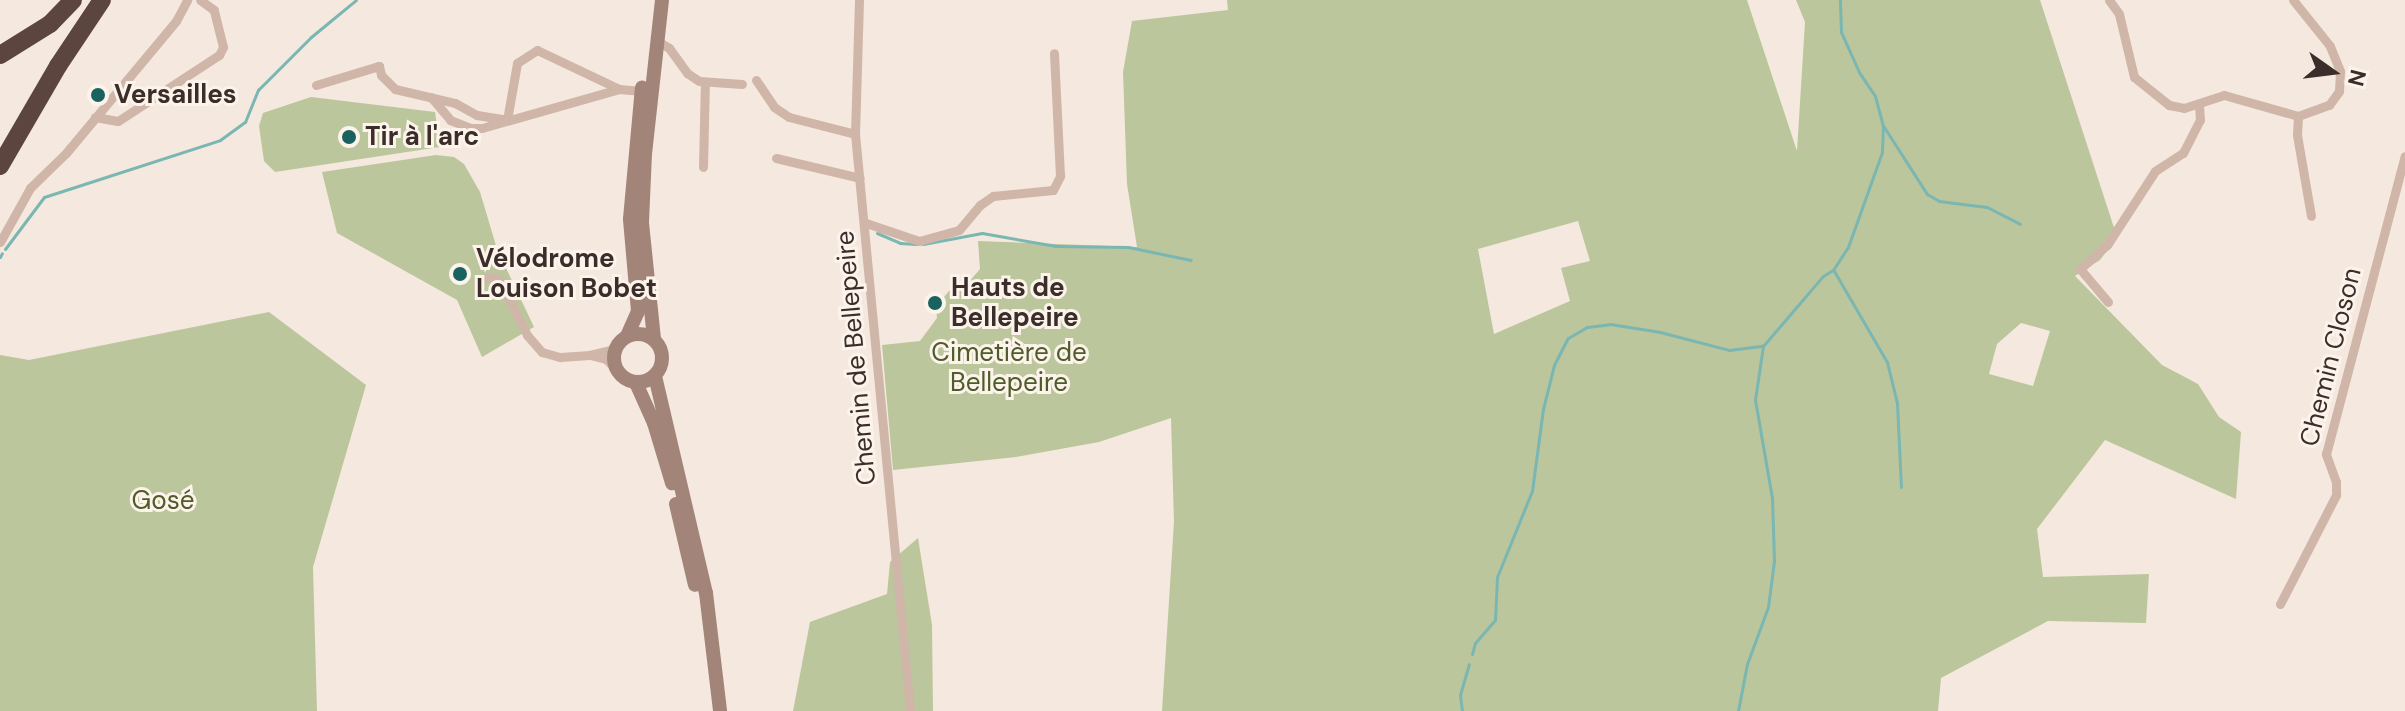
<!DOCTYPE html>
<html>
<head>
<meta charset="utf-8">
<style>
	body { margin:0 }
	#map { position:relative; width:2405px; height:711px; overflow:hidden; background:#f5e8de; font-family:"DM Sans",sans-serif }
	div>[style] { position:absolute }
	.green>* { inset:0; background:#bcc69c }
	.stream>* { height:3px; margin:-1.5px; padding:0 1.5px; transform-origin:1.5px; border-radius:1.5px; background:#7ab6b2 }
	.street>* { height:9px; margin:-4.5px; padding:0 4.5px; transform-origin:4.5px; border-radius:4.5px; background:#cfb6a8 }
	.secondary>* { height:14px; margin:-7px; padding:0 7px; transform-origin:7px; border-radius:7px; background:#a38479 }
	.secondary>.ring { margin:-7px; padding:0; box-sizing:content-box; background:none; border:14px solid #a38479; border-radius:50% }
	.highway>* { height:18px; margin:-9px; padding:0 9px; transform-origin:9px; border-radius:9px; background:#5d453f }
	.dots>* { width:22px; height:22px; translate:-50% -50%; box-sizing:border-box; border:4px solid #fcf3eb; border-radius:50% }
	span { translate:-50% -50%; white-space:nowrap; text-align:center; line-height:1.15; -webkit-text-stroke:6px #fcf3eb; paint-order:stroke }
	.poi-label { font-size:26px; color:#3b2d29; font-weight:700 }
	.left { translate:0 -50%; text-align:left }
	.park-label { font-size:26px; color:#4f5c2a }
	.street-label { font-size:26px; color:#3b2d29 }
	.north { position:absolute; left:2293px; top:32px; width:80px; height:80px; -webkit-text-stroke:6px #fcf3eb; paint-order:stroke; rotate:104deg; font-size:22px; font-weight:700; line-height:32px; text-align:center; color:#3b2d29 }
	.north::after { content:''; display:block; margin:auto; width:28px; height:36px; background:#3b2d29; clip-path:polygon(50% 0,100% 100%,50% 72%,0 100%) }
</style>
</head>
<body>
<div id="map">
	<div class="green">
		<div style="clip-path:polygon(evenodd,1227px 0,1747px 0,1797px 151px,1805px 22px,1796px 0,2040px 0,2117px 237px,2100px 260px,2075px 276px,2162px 365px,2198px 384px,2219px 417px,2241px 432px,2236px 499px,2105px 440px,2037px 529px,2043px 577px,2149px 574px,2146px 623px,2048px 621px,1941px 678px,1938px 711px,1162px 711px,1174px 522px,1171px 418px,1099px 442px,1016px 457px,893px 470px,882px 345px,920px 341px,937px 318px,936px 306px,950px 290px,962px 290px,980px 269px,978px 241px,1137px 247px,1127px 184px,1123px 72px,1132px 21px,1228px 10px,1227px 0,1578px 221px,1590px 261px,1561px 268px,1570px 301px,1494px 334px,1478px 249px,1578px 221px,1227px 0,2021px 323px,2050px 331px,2033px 386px,1989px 374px,1997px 344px,2021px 323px)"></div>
		<div style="clip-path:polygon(311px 97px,435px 112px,440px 147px,275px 172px,264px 161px,259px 126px,263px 113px)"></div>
		<div style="clip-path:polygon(436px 155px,454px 157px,464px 164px,480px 192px,497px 249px,534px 327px,482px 357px,457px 300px,337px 233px,322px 172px)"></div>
		<div style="clip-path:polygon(269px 312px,366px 385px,313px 567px,317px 711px,0 711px,0 355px,29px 360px)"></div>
		<div style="clip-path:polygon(918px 538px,932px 625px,933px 711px,793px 711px,810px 622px,887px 594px,890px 562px)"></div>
	</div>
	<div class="stream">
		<div style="left:1884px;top:127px;width:80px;rotate:57.3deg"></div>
		<div style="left:1927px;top:194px;width:14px;rotate:30deg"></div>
		<div style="left:1939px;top:201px;width:48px;rotate:7.1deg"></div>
		<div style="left:1987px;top:207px;width:37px;rotate:27deg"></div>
		<div style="left:877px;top:233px;width:25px;rotate:23deg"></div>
		<div style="left:900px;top:243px;width:16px;rotate:4deg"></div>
		<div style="left:923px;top:244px;width:60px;rotate:-10.6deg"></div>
		<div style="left:982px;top:233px;width:75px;rotate:10deg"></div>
		<div style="left:1056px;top:246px;width:72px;rotate:0.8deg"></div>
		<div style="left:1128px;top:247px;width:64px;rotate:11.7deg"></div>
		<div style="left:5px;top:249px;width:65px;rotate:-53.1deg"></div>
		<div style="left:44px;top:197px;width:185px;rotate:-17.9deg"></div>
		<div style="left:220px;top:140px;width:31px;rotate:-36deg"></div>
		<div style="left:245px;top:122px;width:35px;rotate:-68deg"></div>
		<div style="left:258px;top:90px;width:75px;rotate:-45deg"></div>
		<div style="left:311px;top:37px;width:58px;rotate:-39.4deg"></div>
		<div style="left:0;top:257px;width:4px;rotate:-63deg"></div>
		<div style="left:1834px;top:271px;width:105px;rotate:59.8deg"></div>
		<div style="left:1887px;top:362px;width:42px;rotate:76.3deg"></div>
		<div style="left:1897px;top:403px;width:84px;rotate:87.3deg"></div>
		<div style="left:1472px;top:654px;width:11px;rotate:-75deg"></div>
		<div style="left:1475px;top:643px;width:30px;rotate:-49deg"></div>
		<div style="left:1495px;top:620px;width:43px;rotate:-87.3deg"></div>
		<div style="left:1497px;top:577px;width:93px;rotate:-67.9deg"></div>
		<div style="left:1532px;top:491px;width:83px;rotate:-82.4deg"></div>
		<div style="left:1543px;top:409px;width:45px;rotate:-76deg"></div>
		<div style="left:1554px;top:365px;width:30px;rotate:-63deg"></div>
		<div style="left:1568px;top:338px;width:22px;rotate:-30deg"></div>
		<div style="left:1587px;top:327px;width:23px;rotate:-7deg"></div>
		<div style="left:1610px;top:324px;width:51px;rotate:9.1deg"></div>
		<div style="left:1660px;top:332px;width:71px;rotate:14.6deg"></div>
		<div style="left:1729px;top:350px;width:34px;rotate:-7deg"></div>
		<div style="left:1763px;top:346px;width:92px;rotate:-49.4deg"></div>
		<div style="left:1823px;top:276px;width:12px;rotate:-31deg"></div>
		<div style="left:1833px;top:270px;width:27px;rotate:-57deg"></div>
		<div style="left:1848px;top:247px;width:101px;rotate:-70.3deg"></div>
		<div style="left:1882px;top:152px;width:26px;rotate:-88deg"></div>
		<div style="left:1883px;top:126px;width:31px;rotate:-105deg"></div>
		<div style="left:1875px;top:96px;width:29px;rotate:-124deg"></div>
		<div style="left:1859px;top:72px;width:44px;rotate:-114.2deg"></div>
		<div style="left:1841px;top:32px;width:32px;rotate:-92deg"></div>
		<div style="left:1462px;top:711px;width:16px;rotate:-97deg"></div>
		<div style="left:1460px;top:695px;width:32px;rotate:-74deg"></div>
		<div style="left:1738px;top:711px;width:48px;rotate:-79.2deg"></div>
		<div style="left:1747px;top:664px;width:61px;rotate:-69.8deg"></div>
		<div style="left:1768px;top:607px;width:46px;rotate:-82.6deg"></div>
		<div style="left:1774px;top:561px;width:63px;rotate:-91.8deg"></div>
		<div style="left:1772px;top:498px;width:99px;rotate:-99.8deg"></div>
		<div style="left:1755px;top:400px;width:55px;rotate:-81.6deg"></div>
	</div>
	<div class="street">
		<div style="left:859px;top:0;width:134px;rotate:91.7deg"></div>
		<div style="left:855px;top:134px;width:580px;rotate:84.55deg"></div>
		<div style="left:2109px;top:0;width:17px;rotate:54deg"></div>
		<div style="left:2119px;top:14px;width:65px;rotate:76.6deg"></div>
		<div style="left:2134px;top:77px;width:45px;rotate:38.7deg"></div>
		<div style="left:2169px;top:105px;width:15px;rotate:11deg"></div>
		<div style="left:2184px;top:108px;width:42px;rotate:-18deg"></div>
		<div style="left:2224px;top:95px;width:77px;rotate:15.8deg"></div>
		<div style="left:2298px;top:116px;width:33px;rotate:-20deg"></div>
		<div style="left:2329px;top:105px;width:17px;rotate:-54deg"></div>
		<div style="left:2339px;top:91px;width:20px;rotate:-87deg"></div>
		<div style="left:2340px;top:71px;width:27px;rotate:-112deg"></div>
		<div style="left:2330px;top:46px;width:59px;rotate:-128.8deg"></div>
		<div style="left:657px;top:41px;width:14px;rotate:30deg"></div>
		<div style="left:669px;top:48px;width:31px;rotate:54deg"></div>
		<div style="left:687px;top:73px;width:14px;rotate:34deg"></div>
		<div style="left:699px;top:81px;width:43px;rotate:4deg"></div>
		<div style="left:756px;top:80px;width:32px;rotate:56deg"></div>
		<div style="left:774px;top:107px;width:18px;rotate:34deg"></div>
		<div style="left:789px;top:117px;width:68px;rotate:14.4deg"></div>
		<div style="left:316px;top:85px;width:66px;rotate:-16.8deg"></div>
		<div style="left:379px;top:66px;width:9px;rotate:77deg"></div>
		<div style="left:381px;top:75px;width:20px;rotate:45deg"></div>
		<div style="left:395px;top:89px;width:62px;rotate:13.1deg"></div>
		<div style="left:455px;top:103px;width:25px;rotate:29deg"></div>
		<div style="left:477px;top:115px;width:30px;rotate:9deg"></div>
		<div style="left:507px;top:120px;width:58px;rotate:-80deg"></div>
		<div style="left:517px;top:63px;width:24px;rotate:-33deg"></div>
		<div style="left:537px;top:50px;width:91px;rotate:25.4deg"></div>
		<div style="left:619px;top:89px;width:23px;rotate:5deg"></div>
		<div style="left:431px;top:97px;width:30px;rotate:50deg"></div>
		<div style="left:450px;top:120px;width:22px;rotate:21deg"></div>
		<div style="left:471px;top:128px;width:11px"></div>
		<div style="left:482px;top:128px;width:142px;rotate:-15.9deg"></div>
		<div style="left:2298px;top:116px;width:19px;rotate:93deg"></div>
		<div style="left:2297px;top:135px;width:82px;rotate:80.2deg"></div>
		<div style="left:95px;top:117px;width:23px;rotate:10deg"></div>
		<div style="left:118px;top:121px;width:121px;rotate:-33.2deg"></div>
		<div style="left:219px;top:55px;width:9px;rotate:-63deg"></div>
		<div style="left:223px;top:47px;width:38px;rotate:-104deg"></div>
		<div style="left:214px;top:10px;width:17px;rotate:-144deg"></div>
		<div style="left:776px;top:158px;width:86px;rotate:13.4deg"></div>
		<div style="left:703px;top:167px;width:85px;rotate:-88.7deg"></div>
		<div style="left:866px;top:223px;width:56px;rotate:18.8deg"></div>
		<div style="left:919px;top:241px;width:41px;rotate:-15.4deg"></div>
		<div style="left:959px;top:230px;width:33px;rotate:-50deg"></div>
		<div style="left:980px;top:205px;width:16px;rotate:-35deg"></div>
		<div style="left:993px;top:196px;width:60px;rotate:-5.7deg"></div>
		<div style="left:1053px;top:190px;width:16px;rotate:-63deg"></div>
		<div style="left:1060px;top:176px;width:123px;rotate:-92.8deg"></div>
		<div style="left:0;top:242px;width:62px;rotate:-60.9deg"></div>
		<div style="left:30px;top:188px;width:50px;rotate:-44.2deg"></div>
		<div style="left:66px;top:153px;width:172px;rotate:-50.2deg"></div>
		<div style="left:176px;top:21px;width:24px;rotate:-62deg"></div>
		<div style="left:477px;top:283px;width:12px;rotate:-31deg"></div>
		<div style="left:487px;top:277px;width:12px;rotate:9deg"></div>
		<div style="left:499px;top:279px;width:63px;rotate:63.4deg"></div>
		<div style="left:527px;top:335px;width:23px;rotate:49deg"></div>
		<div style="left:542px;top:352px;width:19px;rotate:16deg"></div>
		<div style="left:560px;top:357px;width:30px;rotate:-4deg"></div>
		<div style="left:2108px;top:302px;width:43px;rotate:-130.3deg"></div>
		<div style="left:2080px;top:269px;width:36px;rotate:-42deg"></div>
		<div style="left:2107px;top:245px;width:88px;rotate:-57deg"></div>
		<div style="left:2155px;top:171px;width:33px;rotate:-33deg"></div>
		<div style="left:2183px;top:153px;width:37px;rotate:-63deg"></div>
		<div style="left:2200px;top:120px;width:15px;rotate:-94deg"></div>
		<div style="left:615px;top:349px;width:26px;rotate:167deg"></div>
		<div style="left:590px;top:355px;width:16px;rotate:14deg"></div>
		<div style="left:606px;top:359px;width:16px;rotate:47deg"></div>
		<div style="left:2280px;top:604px;width:123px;rotate:-62.8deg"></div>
		<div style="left:2336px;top:495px;width:13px;rotate:-90deg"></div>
		<div style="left:2336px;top:482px;width:30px;rotate:-110deg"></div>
		<div style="left:2326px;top:454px;width:308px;rotate:-75.2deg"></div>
	</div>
	<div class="secondary">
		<div class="ring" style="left:614px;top:334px;width:34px;height:34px"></div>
		<div style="left:627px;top:336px;width:27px;rotate:-66deg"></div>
		<div style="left:638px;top:311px;width:92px;rotate:-95deg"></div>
		<div style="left:630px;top:219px;width:132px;rotate:-84.8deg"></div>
		<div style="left:654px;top:339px;width:118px;rotate:-95.9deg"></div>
		<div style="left:642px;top:222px;width:68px;rotate:-87.5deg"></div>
		<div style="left:645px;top:154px;width:155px;rotate:-83.7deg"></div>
		<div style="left:655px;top:376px;width:223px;rotate:76.8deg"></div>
		<div style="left:706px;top:593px;width:119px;rotate:83.2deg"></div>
		<div style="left:636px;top:383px;width:44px;rotate:65.8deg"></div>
		<div style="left:654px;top:423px;width:63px;rotate:73.3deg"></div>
		<div style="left:676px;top:504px;width:83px;rotate:76.8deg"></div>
	</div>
	<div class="highway">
		<div style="left:0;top:55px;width:59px;rotate:-31.8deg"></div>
		<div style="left:50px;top:24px;width:33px;rotate:-46deg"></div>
		<div style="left:0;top:166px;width:116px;rotate:-59.9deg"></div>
		<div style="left:58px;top:66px;width:79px;rotate:-56.3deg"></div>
	</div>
	<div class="dots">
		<div style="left:98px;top:95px;background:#19625f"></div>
		<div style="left:349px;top:137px;background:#19625f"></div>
		<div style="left:460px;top:274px;background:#19625f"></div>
		<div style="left:935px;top:303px;background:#19625f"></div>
	</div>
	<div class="poi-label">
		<span class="left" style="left:114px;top:95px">Versailles</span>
		<span class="left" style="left:365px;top:137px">Tir à l'arc</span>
		<span class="left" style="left:476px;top:274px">Vélodrome<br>Louison Bobet</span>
		<span class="left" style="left:951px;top:303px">Hauts de<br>Bellepeire</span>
	</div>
	<div class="park-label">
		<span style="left:1009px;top:368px">Cimetière de<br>Bellepeire</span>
		<span style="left:163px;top:501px">Gosé</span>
	</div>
	<div class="street-label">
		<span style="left:2331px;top:357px;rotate:-76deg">Chemin Closon</span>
		<span style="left:856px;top:358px;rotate:-95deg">Chemin de Bellepeire</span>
	</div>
	<div class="north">N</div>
</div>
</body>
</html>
